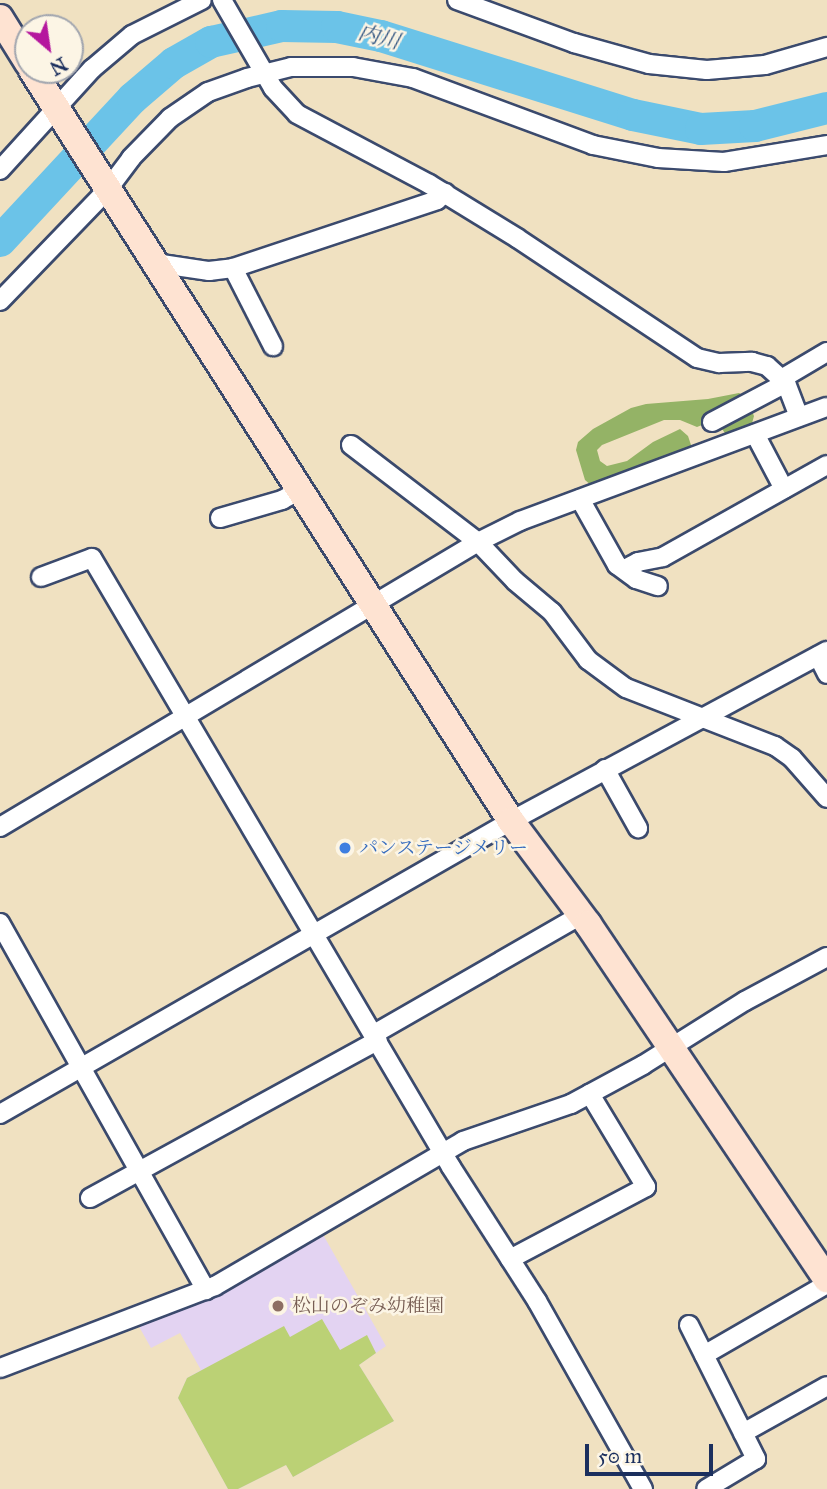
<!DOCTYPE html>
<html>
<head>
<meta charset="utf-8">
<style>
	body { margin:0 }
	#map { position:relative; width:827px; height:1489px; overflow:hidden; background:#f0e1c1; font-family:"IM FELL Great Primer","Noto Serif JP",serif }
	div>[style] { position:absolute }
	.built>* { inset:0; background:#e3d3f2 }
	.green>* { inset:0; background:#bbd175 }
	.forest>* { inset:0; background:#94b366 }
	.river>* { height:32px; margin:-16px; padding:0 16px; transform-origin:16px; border-radius:16px; background:#6bc3e8 }
	.roads { filter:drop-shadow(2px 0 #3b4a6d) drop-shadow(-2px 0 #3b4a6d) drop-shadow(0 2px #3b4a6d) drop-shadow(0 -2px #3b4a6d) }
	.street>* { height:18px; margin:-9px; padding:0 9px; transform-origin:9px; border-radius:9px; background:#fff }
	.secondary>* { height:26px; margin:-13px; padding:0 13px; transform-origin:13px; border-radius:13px; background:#fee3d2 }
	.dots>* { width:19px; height:19px; translate:-50% -50%; box-sizing:border-box; border:4px solid #fcf5e5; border-radius:50% }
	span { translate:-50% -50%; white-space:nowrap; text-align:center; line-height:1.15; -webkit-text-stroke:5px #fcf5e5; paint-order:stroke }
	.shop-label { font-size:19px; color:#366cbe }
	.left { translate:0 -50%; text-align:left }
	.education-label { font-size:19px; color:#785e54 }
	.water-label { font-size:21px; color:#2f5480; font-style:italic }
	.north { position:absolute; left:14px; top:14px; width:70px; height:70px; box-sizing:border-box; background:#fcf5e5; border:2px solid #a2a6af; border-radius:50%; rotate:151deg; font-size:19px; font-weight:700; line-height:28px; text-align:center; color:#1b2f5e }
	.north::after { content:''; display:block; margin:auto; width:24px; height:32px; background:#b5179e; clip-path:polygon(50% 0,100% 100%,50% 72%,0 100%) }
	.scale { position:absolute; left:585px; top:1444px; width:128px; height:32px; box-sizing:border-box; border:4px solid #1b2f5e; border-top:0; padding-left:9px; font-size:21px; line-height:24px; white-space:nowrap; color:#1b2f5e; -webkit-text-stroke:5px #fcf5e5; paint-order:stroke }
</style>
</head>
<body>
<div id="map">
	<div class="built">
		<div style="clip-path:polygon(321px 1231px,386px 1346px,359px 1365px,394px 1421px,293px 1477px,286px 1465px,238px 1489px,228px 1489px,178px 1398px,187px 1378px,201px 1370px,180px 1333px,151px 1348px,137px 1323px)"></div>
	</div>
	<div class="green">
		<div style="clip-path:polygon(322px 1319px,340px 1350px,367px 1335px,376px 1353px,359px 1365px,394px 1421px,293px 1477px,286px 1465px,238px 1489px,228px 1489px,178px 1398px,187px 1378px,284px 1326px,290px 1337px)"></div>
	</div>
	<div class="forest">
		<div style="clip-path:polygon(739px 393px,746px 397px,754px 416px,751px 427px,727px 436px,720px 426px,707px 423px,697px 427px,680px 420px,664px 420px,602px 445px,597px 450px,600px 461px,607px 466px,627px 461px,653px 442px,680px 429px,688px 436px,693px 451px,592px 486px,585px 480px,576px 450px,578px 442px,593px 429px,631px 408px,646px 404px,708px 399px)"></div>
	</div>
	<div class="river">
		<div style="left:0;top:241px;width:195px;rotate:-47.1deg"></div>
		<div style="left:133px;top:98px;width:54px;rotate:-40.5deg"></div>
		<div style="left:174px;top:63px;width:43px;rotate:-29.6deg"></div>
		<div style="left:211px;top:42px;width:73px;rotate:-12.7deg"></div>
		<div style="left:282px;top:26px;width:55px;rotate:1deg"></div>
		<div style="left:337px;top:27px;width:45px;rotate:11.6deg"></div>
		<div style="left:381px;top:36px;width:264px;rotate:17.4deg"></div>
		<div style="left:633px;top:115px;width:69px;rotate:11.6deg"></div>
		<div style="left:701px;top:129px;width:54px;rotate:-3.2deg"></div>
		<div style="left:755px;top:126px;width:74px;rotate:-14deg"></div>
	</div>
	<div class="roads">
		<div class="street">
			<div style="left:222px;top:0;width:102px;rotate:59.9deg"></div>
			<div style="left:273px;top:88px;width:35px;rotate:47deg"></div>
			<div style="left:297px;top:114px;width:149px;rotate:27.9deg"></div>
			<div style="left:429px;top:184px;width:103px;rotate:31.5deg"></div>
			<div style="left:517px;top:238px;width:216px;rotate:33.7deg"></div>
			<div style="left:697px;top:358px;width:23px;rotate:13deg"></div>
			<div style="left:719px;top:363px;width:33px;rotate:-2deg"></div>
			<div style="left:752px;top:362px;width:16px;rotate:15deg"></div>
			<div style="left:767px;top:366px;width:25px;rotate:42deg"></div>
			<div style="left:786px;top:383px;width:36px;rotate:69deg"></div>
			<div style="left:457px;top:0;width:125px;rotate:20.2deg"></div>
			<div style="left:574px;top:43px;width:78px;rotate:15.6deg"></div>
			<div style="left:649px;top:64px;width:58px;rotate:5.9deg"></div>
			<div style="left:707px;top:70px;width:58px;rotate:-4.9deg"></div>
			<div style="left:765px;top:65px;width:65px;rotate:-16.2deg"></div>
			<div style="left:0;top:170px;width:137px;rotate:-47.7deg"></div>
			<div style="left:92px;top:69px;width:52px;rotate:-40.4deg"></div>
			<div style="left:132px;top:35px;width:78px;rotate:-26.6deg"></div>
			<div style="left:155px;top:263px;width:55px;rotate:8.4deg"></div>
			<div style="left:209px;top:271px;width:24px;rotate:-7deg"></div>
			<div style="left:233px;top:268px;width:215px;rotate:-18.4deg"></div>
			<div style="left:437px;top:200px;width:11px;rotate:-41deg"></div>
			<div style="left:233px;top:268px;width:88px;rotate:62.9deg"></div>
			<div style="left:0;top:301px;width:156px;rotate:-46deg"></div>
			<div style="left:108px;top:189px;width:39px;rotate:-53deg"></div>
			<div style="left:131px;top:158px;width:56px;rotate:-45.7deg"></div>
			<div style="left:170px;top:118px;width:46px;rotate:-34.4deg"></div>
			<div style="left:208px;top:92px;width:41px;rotate:-19.7deg"></div>
			<div style="left:247px;top:78px;width:45px;rotate:-14deg"></div>
			<div style="left:291px;top:67px;width:62px"></div>
			<div style="left:353px;top:67px;width:61px;rotate:10.4deg"></div>
			<div style="left:413px;top:78px;width:192px;rotate:20.4deg"></div>
			<div style="left:593px;top:145px;width:66px;rotate:11.3deg"></div>
			<div style="left:658px;top:158px;width:66px;rotate:3.5deg"></div>
			<div style="left:724px;top:162px;width:104px;rotate:-9.4deg"></div>
			<div style="left:783px;top:378px;width:51px;rotate:-30.6deg"></div>
			<div style="left:712px;top:422px;width:84px;rotate:-27.8deg"></div>
			<div style="left:755px;top:434px;width:62px;rotate:62.2deg"></div>
			<div style="left:351px;top:445px;width:160px;rotate:37.4deg"></div>
			<div style="left:478px;top:542px;width:54px;rotate:46.5deg"></div>
			<div style="left:515px;top:581px;width:48px;rotate:40deg"></div>
			<div style="left:552px;top:612px;width:60px;rotate:53.1deg"></div>
			<div style="left:588px;top:660px;width:47px;rotate:36.4deg"></div>
			<div style="left:626px;top:688px;width:160px;rotate:21.3deg"></div>
			<div style="left:775px;top:746px;width:21px;rotate:35deg"></div>
			<div style="left:792px;top:758px;width:53px;rotate:48.8deg"></div>
			<div style="left:580px;top:499px;width:76px;rotate:60.7deg"></div>
			<div style="left:617px;top:565px;width:24px;rotate:36deg"></div>
			<div style="left:636px;top:579px;width:23px;rotate:18deg"></div>
			<div style="left:220px;top:518px;width:65px;rotate:-16.2deg"></div>
			<div style="left:282px;top:500px;width:21px;rotate:-29deg"></div>
			<div style="left:625px;top:569px;width:15px;rotate:-28deg"></div>
			<div style="left:638px;top:562px;width:25px;rotate:-11deg"></div>
			<div style="left:663px;top:557px;width:188px;rotate:-29.3deg"></div>
			<div style="left:41px;top:577px;width:54px;rotate:-20.4deg"></div>
			<div style="left:92px;top:558px;width:707px;rotate:59.48deg"></div>
			<div style="left:451px;top:1167px;width:159px;rotate:57.3deg"></div>
			<div style="left:537px;top:1301px;width:216px;rotate:60.6deg"></div>
			<div style="left:818px;top:656px;width:20px;rotate:63deg"></div>
			<div style="left:605px;top:769px;width:68px;rotate:60.8deg"></div>
			<div style="left:0;top:827px;width:557px;rotate:-30.8deg"></div>
			<div style="left:478px;top:542px;width:47px;rotate:-26.6deg"></div>
			<div style="left:520px;top:521px;width:327px;rotate:-20.4deg"></div>
			<div style="left:0;top:923px;width:421px;rotate:60.7deg"></div>
			<div style="left:374px;top:1034px;width:239px;rotate:-29.9deg"></div>
			<div style="left:0;top:1114px;width:589px;rotate:-29.83deg"></div>
			<div style="left:511px;top:821px;width:359px;rotate:-28.3deg"></div>
			<div style="left:90px;top:1198px;width:328px;rotate:-28.7deg"></div>
			<div style="left:510px;top:1259px;width:154px;rotate:-27.9deg"></div>
			<div style="left:646px;top:1187px;width:109px;rotate:-121.1deg"></div>
			<div style="left:689px;top:1325px;width:150px;rotate:63.4deg"></div>
			<div style="left:756px;top:1459px;width:58px;rotate:149deg"></div>
			<div style="left:704px;top:1355px;width:142px;rotate:-30deg"></div>
			<div style="left:0;top:1368px;width:230px;rotate:-20.9deg"></div>
			<div style="left:215px;top:1286px;width:287px;rotate:-30.3deg"></div>
			<div style="left:463px;top:1141px;width:114px;rotate:-18.9deg"></div>
			<div style="left:571px;top:1104px;width:82px;rotate:-28.4deg"></div>
			<div style="left:643px;top:1065px;width:120px;rotate:-32.1deg"></div>
			<div style="left:745px;top:1001px;width:93px;rotate:-28.2deg"></div>
			<div style="left:743px;top:1433px;width:96px;rotate:-29.2deg"></div>
		</div>
		<div class="secondary">
			<div style="left:0;top:18px;width:53px;rotate:58.1deg"></div>
			<div style="left:32px;top:70px;width:891px;rotate:57.47deg"></div>
			<div style="left:511px;top:821px;width:129px;rotate:53.2deg"></div>
			<div style="left:588px;top:924px;width:428px;rotate:56.1deg"></div>
		</div>
	</div>
	<div class="dots">
		<div style="left:345px;top:848px;background:#3f7fe0"></div>
		<div style="left:278px;top:1306px;background:#8d6e63"></div>
	</div>
	<div class="shop-label">
		<span class="left" style="left:359px;top:848px">パンステージメリー</span>
	</div>
	<div class="education-label">
		<span class="left" style="left:292px;top:1306px">松山のぞみ幼稚園</span>
	</div>
	<div class="water-label">
		<span style="left:379px;top:37px;rotate:14deg">内川</span>
	</div>
	<div class="north">N</div>
	<div class="scale">50 m</div>
</div>
</body>
</html>
